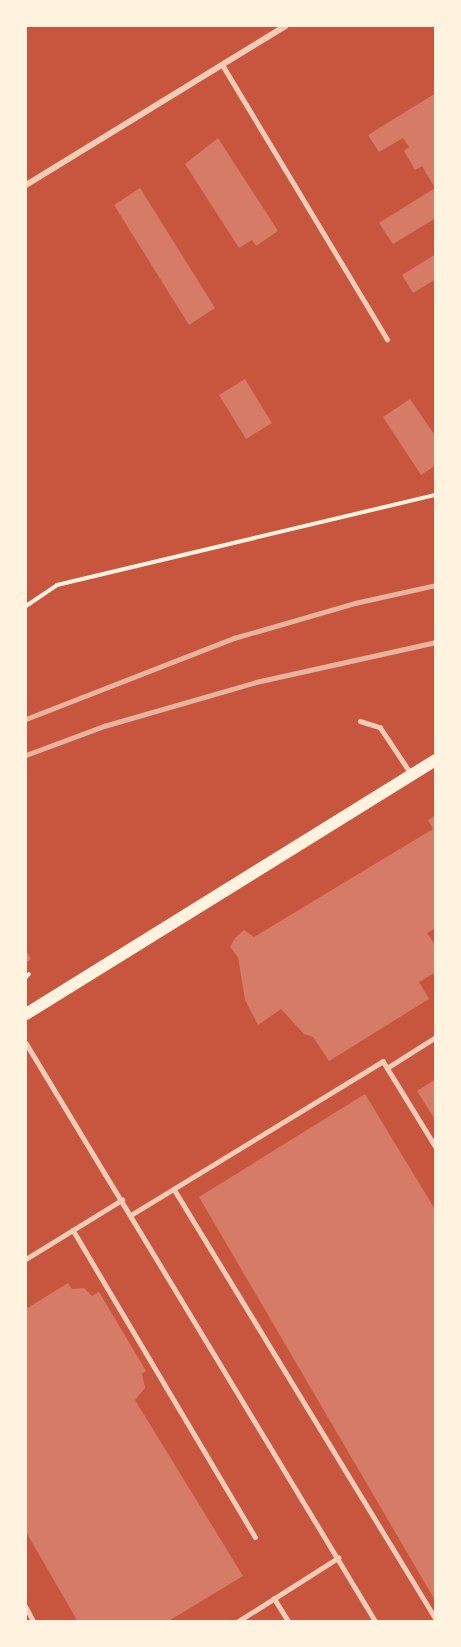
<!DOCTYPE html>
<html>
<head>
<meta charset="utf-8">
<style>
	body { margin:0 }
	#map { position:relative; width:461px; height:1647px; overflow:hidden; background:#c8553d; font-family:"Varela Round",sans-serif }
	div>[style] { position:absolute }
	.building>* { inset:0; background:#d67c66 }
	.path>* { height:4px; margin:-2px; padding:0 2px; transform-origin:2px; border-radius:2px; background:#fff3e0 }
	.service>* { height:4.5px; margin:-2.25px; padding:0 2.25px; transform-origin:2.25px; border-radius:2.25px; background:#f1ccb7 }
	.minor>* { height:6px; margin:-3px; padding:0 3px; transform-origin:3px; border-radius:3px; background:#f1ccb7 }
	.secondary>* { height:12px; margin:-6px; padding:0 6px; transform-origin:6px; border-radius:6px; background:#fff3e0 }
	.rail>* { height:4.5px; margin:-2.25px; padding:0 2.25px; transform-origin:2.25px; border-radius:2.25px; background:#e9b49f }
	span { translate:-50% -50%; white-space:nowrap; text-align:center; line-height:1.15; -webkit-text-stroke:6px #fff3e0; paint-order:stroke }
	.frame { position:absolute; inset:0; border:27px solid #fff3e0; pointer-events:none }
</style>
</head>
<body>
<div id="map">
	<div class="building">
		<div style="clip-path:polygon(436px 93px,436px 218px,393px 244px,379px 223px,435px 188px,422px 166px,415px 170px,404px 151px,409px 147px,403px 138px,379px 152px,368px 135px)"></div>
		<div style="clip-path:polygon(218px 138px,278px 231px,256px 246px,252px 240px,239px 248px,185px 164px)"></div>
		<div style="clip-path:polygon(140px 188px,215px 308px,189px 325px,114px 205px)"></div>
		<div style="clip-path:polygon(436px 254px,436px 279px,413px 293px,402px 275px)"></div>
		<div style="clip-path:polygon(245px 379px,272px 423px,246px 439px,219px 395px)"></div>
		<div style="clip-path:polygon(410px 399px,436px 437px,436px 465px,421px 475px,383px 417px)"></div>
		<div style="clip-path:polygon(436px 815px,436px 928px,427px 933px,436px 946px,436px 972px,419px 982px,429px 999px,329px 1061px,313px 1037px,304px 1034px,281px 1009px,258px 1025px,245px 1000px,238px 957px,230px 947px,235px 938px,244px 930px,254px 937px,433px 829px,428px 820px)"></div>
		<div style="clip-path:polygon(26px 950px,31px 959px,26px 963px)"></div>
		<div style="clip-path:polygon(436px 1079px,436px 1121px,417px 1091px)"></div>
		<div style="clip-path:polygon(365px 1094px,436px 1211px,436px 1602px,199px 1197px)"></div>
		<div style="clip-path:polygon(68px 1283px,72px 1289px,84px 1288px,92px 1296px,99px 1292px,146px 1371px,142px 1374px,145px 1388px,135px 1400px,243px 1576px,167px 1622px,78px 1622px,26px 1532px,26px 1309px)"></div>
	</div>
	<div class="path">
		<div style="left:26px;top:606px;width:37px;rotate:-34deg"></div>
		<div style="left:57px;top:585px;width:390px;rotate:-13.4deg"></div>
		<div style="left:26px;top:977px;width:4px;rotate:-45deg"></div>
	</div>
	<div class="service">
		<div style="left:222px;top:64px;width:321px;rotate:59deg"></div>
		<div style="left:360px;top:721px;width:21px;rotate:17deg"></div>
		<div style="left:380px;top:727px;width:58px;rotate:56.3deg"></div>
		<div style="left:26px;top:1043px;width:677px;rotate:58.85deg"></div>
		<div style="left:387px;top:1068px;width:58px;rotate:-32.3deg"></div>
		<div style="left:174px;top:1189px;width:504px;rotate:58.65deg"></div>
		<div style="left:131px;top:1215px;width:295px;rotate:-31.4deg"></div>
		<div style="left:383px;top:1061px;width:101px;rotate:58.4deg"></div>
		<div style="left:73px;top:1230px;width:357px;rotate:59.3deg"></div>
		<div style="left:26px;top:1259px;width:113px;rotate:-31.6deg"></div>
		<div style="left:274px;top:1598px;width:28px;rotate:58deg"></div>
		<div style="left:26px;top:1607px;width:17px;rotate:62deg"></div>
		<div style="left:237px;top:1622px;width:120px;rotate:-32.4deg"></div>
	</div>
	<div class="minor">
		<div style="left:26px;top:185px;width:304px;rotate:-31.5deg"></div>
	</div>
	<div class="secondary">
		<div style="left:26px;top:1014px;width:482px;rotate:-31.8deg"></div>
	</div>
	<div class="rail">
		<div style="left:26px;top:719px;width:223px;rotate:-21.3deg"></div>
		<div style="left:234px;top:638px;width:126px;rotate:-16.1deg"></div>
		<div style="left:355px;top:603px;width:83px;rotate:-12.5deg"></div>
		<div style="left:26px;top:755px;width:83px;rotate:-20.4deg"></div>
		<div style="left:104px;top:726px;width:158px;rotate:-16.1deg"></div>
		<div style="left:256px;top:682px;width:184px;rotate:-12.5deg"></div>
	</div>
	<div class="frame"></div>
</div>
</body>
</html>
